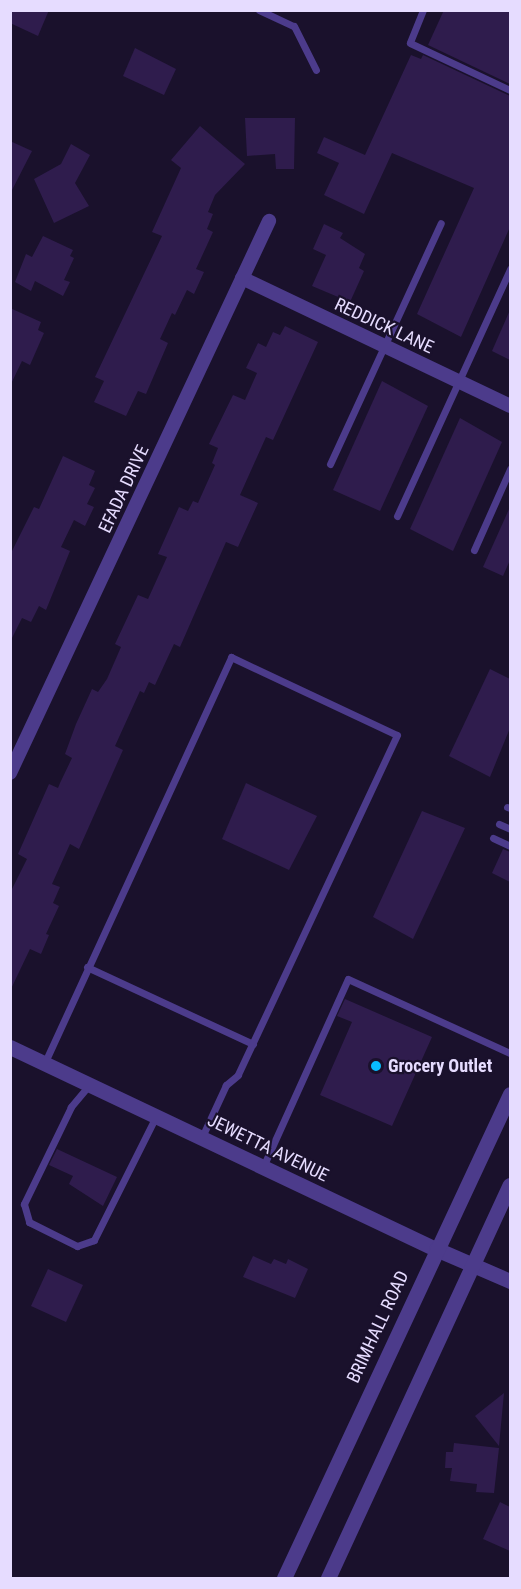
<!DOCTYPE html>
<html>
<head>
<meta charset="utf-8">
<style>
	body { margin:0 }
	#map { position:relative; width:521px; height:1589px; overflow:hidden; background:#1a112c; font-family:"Roboto Condensed",sans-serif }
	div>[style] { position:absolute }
	.building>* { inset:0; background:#2f1c4d }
	.service>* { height:7px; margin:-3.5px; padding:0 3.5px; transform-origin:3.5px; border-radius:3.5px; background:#4c3b8b }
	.minor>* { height:14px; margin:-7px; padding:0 7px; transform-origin:7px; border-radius:7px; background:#4c3b8b }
	.tertiary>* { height:15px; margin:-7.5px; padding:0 7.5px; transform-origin:7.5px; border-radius:7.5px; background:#4c3b8b }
	.dots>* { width:16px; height:16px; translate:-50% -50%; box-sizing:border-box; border:3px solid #1a112c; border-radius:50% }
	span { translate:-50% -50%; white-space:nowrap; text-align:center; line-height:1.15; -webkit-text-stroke:4.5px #1a112c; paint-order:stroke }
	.street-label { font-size:18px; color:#e6dcff }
	.poi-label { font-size:18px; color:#e6dcff; font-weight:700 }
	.left { translate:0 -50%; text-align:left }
	.frame { position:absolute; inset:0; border:12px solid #e6dcff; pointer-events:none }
</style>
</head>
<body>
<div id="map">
	<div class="building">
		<div style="clip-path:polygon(10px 10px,49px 10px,38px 36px,10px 23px)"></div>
		<div style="clip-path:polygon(444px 10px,510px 10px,510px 84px,428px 45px)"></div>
		<div style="clip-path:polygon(135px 48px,176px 69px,164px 95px,123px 76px)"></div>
		<div style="clip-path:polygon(411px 55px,421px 59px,423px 55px,510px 96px,510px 227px,461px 337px,417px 314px,474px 188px,392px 153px,364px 214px,324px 195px,339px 163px,317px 153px,324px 137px,365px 155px)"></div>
		<div style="clip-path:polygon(245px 118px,295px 118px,294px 169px,276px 169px,275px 154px,247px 156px)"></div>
		<div style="clip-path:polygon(200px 126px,245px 164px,215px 195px,208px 212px,213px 214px,207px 229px,213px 232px,196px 269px,204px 272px,194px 294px,187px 290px,175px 315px,172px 313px,160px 339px,168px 343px,146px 394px,138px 391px,126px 416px,94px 402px,104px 381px,95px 377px,162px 236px,152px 232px,181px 168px,171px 160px)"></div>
		<div style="clip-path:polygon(10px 141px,32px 151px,10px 194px)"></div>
		<div style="clip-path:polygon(71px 144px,90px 155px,75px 183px,89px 206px,54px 223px,34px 179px,61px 164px)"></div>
		<div style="clip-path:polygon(324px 224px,343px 233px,340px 238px,365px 254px,359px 268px,364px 271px,350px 302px,312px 286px,326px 255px,313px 249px)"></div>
		<div style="clip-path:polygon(43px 236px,73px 250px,70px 256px,74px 258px,64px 280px,70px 282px,63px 296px,35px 281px,31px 291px,15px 282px,26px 254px,32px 257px)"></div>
		<div style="clip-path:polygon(10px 308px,41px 322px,38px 330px,44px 333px,30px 365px,22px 361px,10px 386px)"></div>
		<div style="clip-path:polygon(510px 310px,510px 360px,492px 351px)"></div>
		<div style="clip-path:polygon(285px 326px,318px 342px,273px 440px,266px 437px,240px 495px,258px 503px,238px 547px,226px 542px,180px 647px,174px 644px,155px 685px,149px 682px,144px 693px,140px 691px,115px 746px,123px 750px,79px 849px,70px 844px,52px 884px,60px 887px,53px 903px,59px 906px,46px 934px,49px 935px,41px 954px,30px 949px,10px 991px,10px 893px,27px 859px,18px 854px,49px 784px,58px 788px,60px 783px,72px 758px,65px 754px,76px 724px,92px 689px,98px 692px,107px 679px,121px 647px,115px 644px,138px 595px,148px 599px,167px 557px,158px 554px,179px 507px,188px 511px,193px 501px,198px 503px,215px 465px,212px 463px,218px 448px,209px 444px,233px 395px,245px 400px,257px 373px,246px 368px,258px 343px,266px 347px,273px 332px,280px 335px)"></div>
		<div style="clip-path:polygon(382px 381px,428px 406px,380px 511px,333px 490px)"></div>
		<div style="clip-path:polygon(460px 418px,502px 442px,453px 551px,410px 529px)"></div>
		<div style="clip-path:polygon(63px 456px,95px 471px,89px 485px,95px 488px,87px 504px,94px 507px,85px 526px,74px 520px,61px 547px,70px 551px,46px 610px,39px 606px,31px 622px,22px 618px,10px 642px,10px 555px,34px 507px,39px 509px)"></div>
		<div style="clip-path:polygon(510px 507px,510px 560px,503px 576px,483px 567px)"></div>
		<div style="clip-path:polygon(490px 669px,510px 679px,510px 728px,490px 777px,449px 756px)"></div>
		<div style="clip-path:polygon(246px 783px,317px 816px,289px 870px,222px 839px)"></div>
		<div style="clip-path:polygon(422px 811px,465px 828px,413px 939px,373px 917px)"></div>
		<div style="clip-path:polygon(503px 849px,510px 852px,510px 882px,492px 873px)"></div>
		<div style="clip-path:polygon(345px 999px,432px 1037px,392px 1126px,320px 1095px,352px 1022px,337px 1016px)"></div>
		<div style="clip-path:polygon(57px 1149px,117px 1177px,103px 1206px,69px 1184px,73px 1176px,49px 1165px)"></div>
		<div style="clip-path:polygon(253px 1256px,271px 1264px,274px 1259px,286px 1264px,288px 1259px,308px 1269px,295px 1298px,243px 1277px)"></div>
		<div style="clip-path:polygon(48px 1269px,83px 1285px,66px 1322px,31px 1306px)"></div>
		<div style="clip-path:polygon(504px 1393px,499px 1446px,475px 1416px)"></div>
		<div style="clip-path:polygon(454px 1443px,499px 1448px,494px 1493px,476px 1492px,477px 1484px,450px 1481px,452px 1468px,445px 1468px,446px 1452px,453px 1452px)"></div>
		<div style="clip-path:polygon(500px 1502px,510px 1507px,510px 1551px,483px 1539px)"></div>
	</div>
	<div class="service">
		<div style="left:259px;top:10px;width:38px;rotate:25deg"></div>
		<div style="left:294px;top:26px;width:49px;rotate:63.4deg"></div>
		<div style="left:423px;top:10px;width:35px;rotate:112deg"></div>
		<div style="left:410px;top:43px;width:110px;rotate:25.2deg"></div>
		<div style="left:330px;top:464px;width:265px;rotate:-65.3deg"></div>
		<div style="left:397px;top:516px;width:272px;rotate:-65.4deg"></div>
		<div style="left:474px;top:550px;width:89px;rotate:-66deg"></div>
		<div style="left:507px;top:807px;width:3px;rotate:18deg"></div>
		<div style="left:499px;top:824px;width:12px;rotate:24deg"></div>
		<div style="left:493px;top:838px;width:19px;rotate:25deg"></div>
		<div style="left:87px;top:967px;width:183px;rotate:24.9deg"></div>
		<div style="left:45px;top:1062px;width:446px;rotate:-65.3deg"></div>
		<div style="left:231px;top:657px;width:183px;rotate:25.2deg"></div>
		<div style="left:397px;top:735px;width:375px;rotate:115.1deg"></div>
		<div style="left:238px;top:1075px;width:16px;rotate:140deg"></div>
		<div style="left:226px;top:1085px;width:57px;rotate:114.8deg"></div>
		<div style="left:90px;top:1084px;width:30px;rotate:130deg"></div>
		<div style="left:71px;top:1107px;width:108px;rotate:115.9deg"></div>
		<div style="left:24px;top:1204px;width:19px;rotate:74deg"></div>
		<div style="left:29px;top:1222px;width:54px;rotate:26.6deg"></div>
		<div style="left:77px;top:1246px;width:18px;rotate:-19deg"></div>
		<div style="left:94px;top:1240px;width:139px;rotate:-63.4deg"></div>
		<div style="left:263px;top:1167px;width:206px;rotate:-65.7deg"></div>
		<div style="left:348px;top:979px;width:178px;rotate:24.6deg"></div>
	</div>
	<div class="minor">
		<div style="left:242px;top:278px;width:297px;rotate:25.5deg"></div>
		<div style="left:10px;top:773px;width:610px;rotate:-64.86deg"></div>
	</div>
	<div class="tertiary">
		<div style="left:10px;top:1047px;width:471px;rotate:25.4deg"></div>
		<div style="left:436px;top:1249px;width:81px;rotate:23.4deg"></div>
		<div style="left:284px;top:1578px;width:534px;rotate:-64.97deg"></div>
		<div style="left:328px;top:1578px;width:433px;rotate:-65.2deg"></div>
	</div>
	<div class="dots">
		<div style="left:376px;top:1066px;background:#08bcff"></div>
	</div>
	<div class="street-label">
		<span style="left:384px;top:326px;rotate:25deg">REDDICK LANE</span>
		<span style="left:124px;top:489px;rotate:-65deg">EFADA DRIVE</span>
		<span style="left:268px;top:1148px;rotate:26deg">JEWETTA AVENUE</span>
		<span style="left:378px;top:1327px;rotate:-65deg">BRIMHALL ROAD</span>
	</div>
	<div class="poi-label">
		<span class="left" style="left:388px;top:1066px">Grocery Outlet</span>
	</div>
	<div class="frame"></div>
</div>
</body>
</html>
